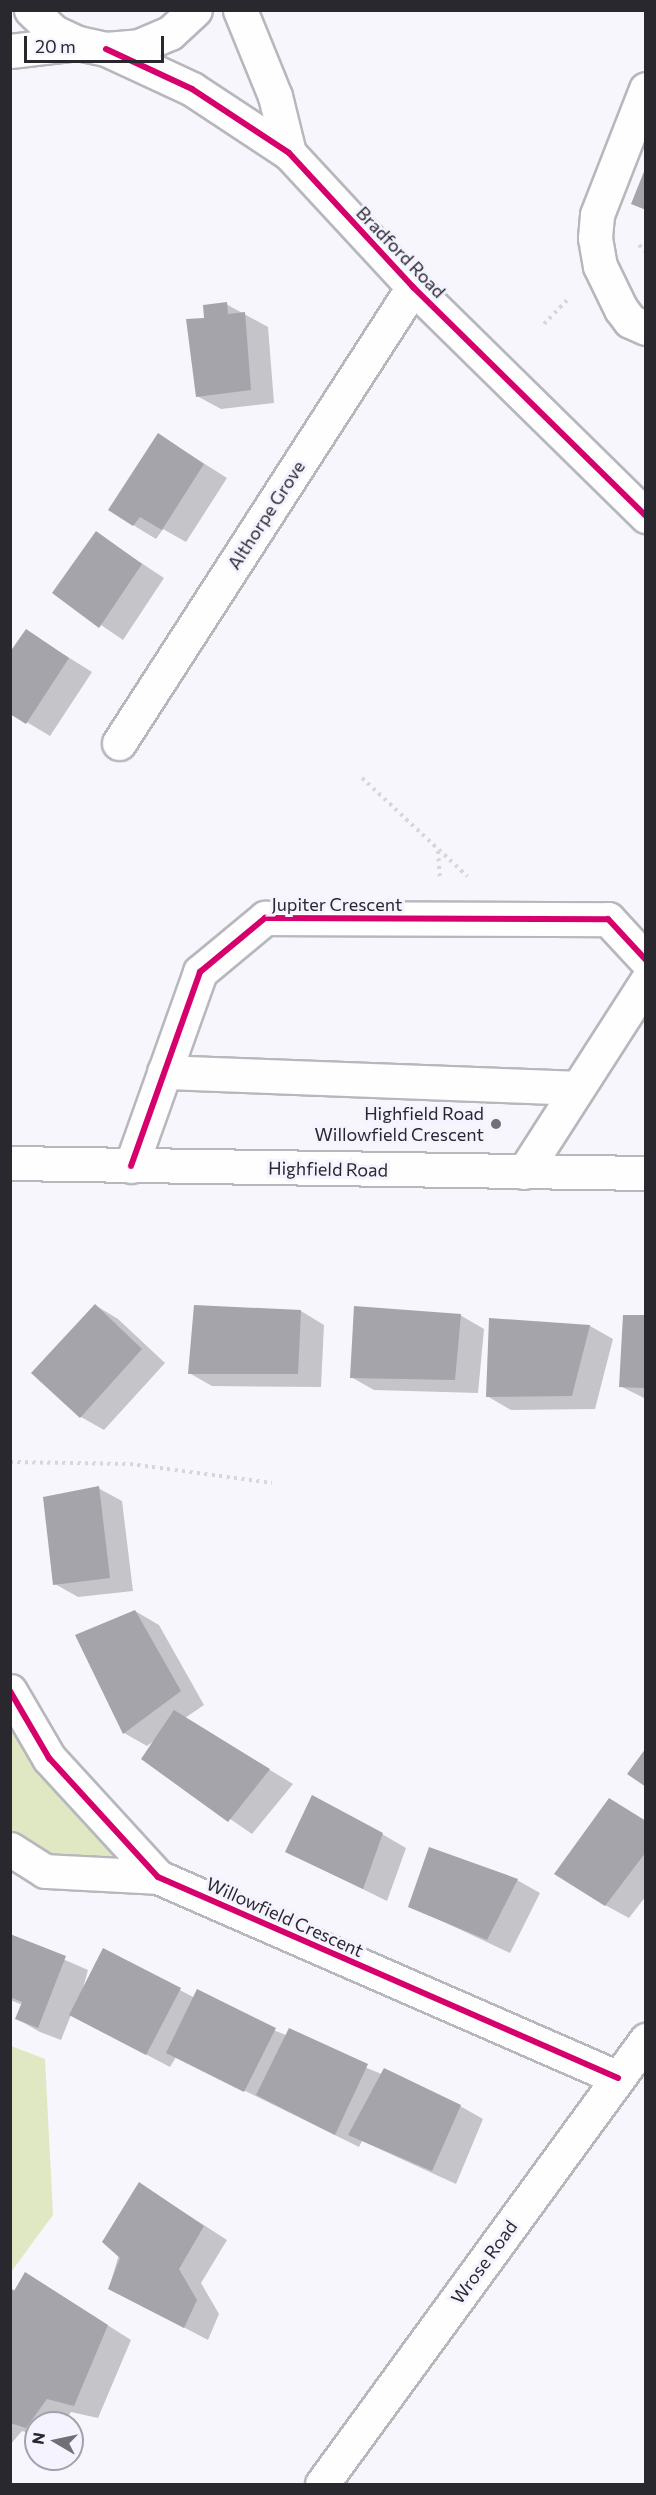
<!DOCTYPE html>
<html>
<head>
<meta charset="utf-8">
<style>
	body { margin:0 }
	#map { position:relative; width:656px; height:2495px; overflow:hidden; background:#f7f6fc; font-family:Commissioner,sans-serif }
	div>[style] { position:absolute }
	.green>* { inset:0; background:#e0e7c3 }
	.shadow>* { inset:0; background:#0003 }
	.building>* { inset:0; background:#a5a4aa }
	.path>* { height:4px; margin-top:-2px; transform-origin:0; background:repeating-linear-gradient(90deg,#d7d7d8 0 3px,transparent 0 7.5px) }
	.roads { filter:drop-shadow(2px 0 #b8b7bd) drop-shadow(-2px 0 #b8b7bd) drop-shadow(0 2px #b8b7bd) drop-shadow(0 -2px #b8b7bd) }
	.minor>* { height:33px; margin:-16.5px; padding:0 16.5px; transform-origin:16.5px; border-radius:16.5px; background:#fefeff }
	.cycleway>* { height:6px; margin:-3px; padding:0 3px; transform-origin:3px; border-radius:3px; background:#d6006c }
	.dots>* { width:16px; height:16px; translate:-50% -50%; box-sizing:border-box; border:3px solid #f5f3ff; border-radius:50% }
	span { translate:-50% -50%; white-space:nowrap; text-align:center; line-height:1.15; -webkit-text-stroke:6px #f5f3ff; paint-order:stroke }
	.street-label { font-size:18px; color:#29282f }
	.poi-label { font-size:18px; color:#29282f }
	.right { translate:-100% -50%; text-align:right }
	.frame { position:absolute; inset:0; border:12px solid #29282f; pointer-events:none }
	.north { position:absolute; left:24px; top:2411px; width:60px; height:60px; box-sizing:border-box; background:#f5f3ff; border:2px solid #a3a2ac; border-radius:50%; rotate:279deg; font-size:16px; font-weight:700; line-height:24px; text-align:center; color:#29282f }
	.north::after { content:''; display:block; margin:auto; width:21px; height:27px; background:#717077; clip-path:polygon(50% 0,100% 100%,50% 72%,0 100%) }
	.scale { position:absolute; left:24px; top:36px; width:140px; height:27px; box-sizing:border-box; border:3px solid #29282f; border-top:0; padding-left:8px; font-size:18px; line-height:21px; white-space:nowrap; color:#29282f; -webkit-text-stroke:4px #f5f3ff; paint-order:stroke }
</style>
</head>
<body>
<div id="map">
	<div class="green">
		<div style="clip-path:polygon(10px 1672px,158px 1877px,110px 1893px,11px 1865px)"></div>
		<div style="clip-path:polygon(11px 2046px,45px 2059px,53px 2215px,11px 2272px)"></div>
	</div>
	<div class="shadow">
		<div style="clip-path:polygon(226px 304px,268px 327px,274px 403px,221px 409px,197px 396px,206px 319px)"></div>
		<div style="clip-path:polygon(159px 435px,227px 478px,186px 542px,163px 529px,156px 539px,133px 525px)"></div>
		<div style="clip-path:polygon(96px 533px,164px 578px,123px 640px,54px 593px)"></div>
		<div style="clip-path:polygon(26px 631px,92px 672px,50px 736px,10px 712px)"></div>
		<div style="clip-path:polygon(95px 1305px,118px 1319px,165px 1363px,104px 1430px,81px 1417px)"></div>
		<div style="clip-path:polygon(301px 1311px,324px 1325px,321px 1387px,212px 1386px,189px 1373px)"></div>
		<div style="clip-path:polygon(460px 1315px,484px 1329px,478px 1393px,374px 1390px,351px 1377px)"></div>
		<div style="clip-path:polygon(646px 1317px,646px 1399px,620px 1386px)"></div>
		<div style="clip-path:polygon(490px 1320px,590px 1326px,613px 1339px,595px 1409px,511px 1410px,487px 1396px)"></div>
		<div style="clip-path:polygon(98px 1488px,122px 1501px,133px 1591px,78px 1597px,55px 1584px)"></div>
		<div style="clip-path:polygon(135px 1611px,159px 1625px,204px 1705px,185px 1718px,293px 1784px,252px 1834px,143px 1759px,155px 1740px,147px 1746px,124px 1733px)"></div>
		<div style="clip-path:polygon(646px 1821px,646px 1896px,629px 1918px,605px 1905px)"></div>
		<div style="clip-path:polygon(382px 1834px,406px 1848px,387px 1901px,287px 1852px)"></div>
		<div style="clip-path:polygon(517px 1880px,540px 1893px,510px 1953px,410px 1906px)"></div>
		<div style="clip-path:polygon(10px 1936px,88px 1970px,82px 1992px,104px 1950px,195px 1998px,460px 2106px,483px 2119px,456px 2184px,362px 2141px,359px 2147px,176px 2057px,170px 2067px,71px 2015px,61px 2040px,40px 2032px,17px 2019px,23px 2005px,10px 2000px)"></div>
		<div style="clip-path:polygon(140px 2184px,227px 2240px,201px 2283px,219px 2314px,208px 2340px,109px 2288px)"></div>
		<div style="clip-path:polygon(10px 2288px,16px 2291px,49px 2288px,131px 2340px,98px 2418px,71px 2412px,63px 2423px,36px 2423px,36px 2435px,22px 2431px,10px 2445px)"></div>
	</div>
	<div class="building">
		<div style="clip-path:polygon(645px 169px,646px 169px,646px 210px,631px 204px)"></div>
		<div style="clip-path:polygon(227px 302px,228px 314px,245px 312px,251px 390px,196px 397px,186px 319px,204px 318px,203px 305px)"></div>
		<div style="clip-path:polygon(158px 433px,204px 464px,162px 530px,140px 517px,133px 526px,108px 510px)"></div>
		<div style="clip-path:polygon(96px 531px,142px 564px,99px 628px,52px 593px)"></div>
		<div style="clip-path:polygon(26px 629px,69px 658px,26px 724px,10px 714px,10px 652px)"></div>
		<div style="clip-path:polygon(95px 1304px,142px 1349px,80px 1418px,31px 1373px)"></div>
		<div style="clip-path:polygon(194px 1305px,301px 1310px,298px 1374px,188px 1374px)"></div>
		<div style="clip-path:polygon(354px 1306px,461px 1314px,455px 1380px,350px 1378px)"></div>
		<div style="clip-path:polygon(623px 1315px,646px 1315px,646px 1388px,619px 1387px)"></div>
		<div style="clip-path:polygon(489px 1318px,590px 1325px,572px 1396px,486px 1397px)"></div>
		<div style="clip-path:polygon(99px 1486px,110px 1578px,53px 1585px,43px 1497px)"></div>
		<div style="clip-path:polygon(135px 1610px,181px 1691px,123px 1734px,75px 1635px)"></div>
		<div style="clip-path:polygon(174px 1710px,270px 1769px,228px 1822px,141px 1759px)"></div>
		<div style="clip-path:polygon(646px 1748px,646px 1787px,627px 1774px)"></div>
		<div style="clip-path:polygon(312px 1795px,383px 1833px,363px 1889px,285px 1852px)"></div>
		<div style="clip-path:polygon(609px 1798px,646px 1821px,646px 1852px,605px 1906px,554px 1874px)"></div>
		<div style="clip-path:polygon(429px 1847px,518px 1879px,487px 1940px,408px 1907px)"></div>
		<div style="clip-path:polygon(10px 1934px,66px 1956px,38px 2028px,15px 2019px,22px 2002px,10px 1997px)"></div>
		<div style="clip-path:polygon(103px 1948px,181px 1988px,146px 2055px,69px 2015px)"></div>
		<div style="clip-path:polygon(197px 1989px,276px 2028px,244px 2092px,166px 2053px)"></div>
		<div style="clip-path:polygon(289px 2028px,368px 2064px,335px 2135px,256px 2095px)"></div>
		<div style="clip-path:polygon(384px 2068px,461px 2105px,432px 2171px,348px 2135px)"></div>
		<div style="clip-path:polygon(139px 2182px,204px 2226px,179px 2269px,197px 2300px,184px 2328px,108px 2289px,120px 2258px,102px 2242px)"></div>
		<div style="clip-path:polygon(25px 2272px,108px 2325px,74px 2406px,47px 2399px,26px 2428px,10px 2423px,10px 2288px,14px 2291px)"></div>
	</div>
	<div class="path">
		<div style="left:639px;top:245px;width:10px;rotate:45deg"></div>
		<div style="left:544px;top:324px;width:37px;rotate:-46deg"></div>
		<div style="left:362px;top:778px;width:144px;rotate:43deg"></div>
		<div style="left:438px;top:851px;width:28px;rotate:86deg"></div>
		<div style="left:10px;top:1462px;width:120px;rotate:1deg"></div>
		<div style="left:130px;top:1464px;width:143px;rotate:7.6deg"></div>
	</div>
	<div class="roads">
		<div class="minor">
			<div style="left:31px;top:10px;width:32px;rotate:44deg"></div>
			<div style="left:54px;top:32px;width:26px;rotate:25deg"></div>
			<div style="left:78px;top:43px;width:29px;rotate:12deg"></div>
			<div style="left:106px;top:49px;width:33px;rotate:-5deg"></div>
			<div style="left:139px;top:46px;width:34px;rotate:-23deg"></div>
			<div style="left:170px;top:33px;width:34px;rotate:-43deg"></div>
			<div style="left:240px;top:10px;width:93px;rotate:67.9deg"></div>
			<div style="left:275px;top:96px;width:59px;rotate:76.2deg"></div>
			<div style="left:106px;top:49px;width:95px;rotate:24.9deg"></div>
			<div style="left:192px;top:89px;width:116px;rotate:33.4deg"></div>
			<div style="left:289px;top:153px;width:183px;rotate:47.2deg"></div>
			<div style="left:413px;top:287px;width:327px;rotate:44.5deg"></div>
			<div style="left:10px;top:51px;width:68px;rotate:-6.7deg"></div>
			<div style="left:646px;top:89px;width:135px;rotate:111.3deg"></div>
			<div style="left:597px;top:215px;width:23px;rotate:95deg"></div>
			<div style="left:595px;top:238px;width:28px;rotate:80deg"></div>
			<div style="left:600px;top:266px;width:48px;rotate:64deg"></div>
			<div style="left:621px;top:309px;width:15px;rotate:53deg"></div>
			<div style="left:630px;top:321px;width:17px;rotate:24deg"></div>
			<div style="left:119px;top:743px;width:543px;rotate:-57.19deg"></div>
			<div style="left:164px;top:1072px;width:413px;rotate:2.2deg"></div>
			<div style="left:10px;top:1163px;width:636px;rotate:0.9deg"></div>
			<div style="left:131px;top:1166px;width:206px;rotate:-70.4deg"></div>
			<div style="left:200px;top:972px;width:85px;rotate:-39.7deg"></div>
			<div style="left:265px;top:918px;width:343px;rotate:0.2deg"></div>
			<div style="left:608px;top:919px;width:56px;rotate:47.2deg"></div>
			<div style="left:524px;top:1172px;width:226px;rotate:-57.3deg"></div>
			<div style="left:10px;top:1691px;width:78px;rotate:59.8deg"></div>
			<div style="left:49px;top:1758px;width:161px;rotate:47.5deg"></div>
			<div style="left:158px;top:1877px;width:502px;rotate:23.6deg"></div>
			<div style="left:10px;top:1849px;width:41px;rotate:32.2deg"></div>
			<div style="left:45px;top:1871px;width:113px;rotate:3deg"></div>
			<div style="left:322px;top:2484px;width:550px;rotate:-53.88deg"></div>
		</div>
	</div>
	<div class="cycleway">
		<div style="left:106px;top:49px;width:95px;rotate:24.9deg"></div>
		<div style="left:192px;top:89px;width:116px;rotate:33.4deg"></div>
		<div style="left:289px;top:153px;width:183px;rotate:47.2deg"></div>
		<div style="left:413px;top:287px;width:327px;rotate:44.5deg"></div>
		<div style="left:131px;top:1166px;width:206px;rotate:-70.4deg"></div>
		<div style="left:200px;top:972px;width:85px;rotate:-39.7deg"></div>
		<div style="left:265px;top:918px;width:343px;rotate:0.2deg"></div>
		<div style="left:608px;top:919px;width:56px;rotate:47.2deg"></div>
		<div style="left:10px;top:1691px;width:78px;rotate:59.8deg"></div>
		<div style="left:49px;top:1758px;width:161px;rotate:47.5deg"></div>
		<div style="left:158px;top:1877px;width:502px;rotate:23.6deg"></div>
	</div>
	<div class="dots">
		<div style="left:496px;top:1124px;background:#717077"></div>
	</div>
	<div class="street-label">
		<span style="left:401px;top:252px;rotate:46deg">Bradford Road</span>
		<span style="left:266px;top:515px;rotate:-57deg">Althorpe Grove</span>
		<span style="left:337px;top:904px">Jupiter Crescent</span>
		<span style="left:328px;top:1169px;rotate:1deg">Highfield Road</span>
		<span style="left:285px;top:1917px;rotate:24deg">Willowfield Crescent</span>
		<span style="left:484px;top:2262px;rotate:-54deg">Wrose Road</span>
	</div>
	<div class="poi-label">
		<span class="right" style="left:484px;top:1124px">Highfield Road<br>Willowfield Crescent</span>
	</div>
	<div class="frame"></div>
	<div class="north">N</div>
	<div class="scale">20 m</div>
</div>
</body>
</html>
